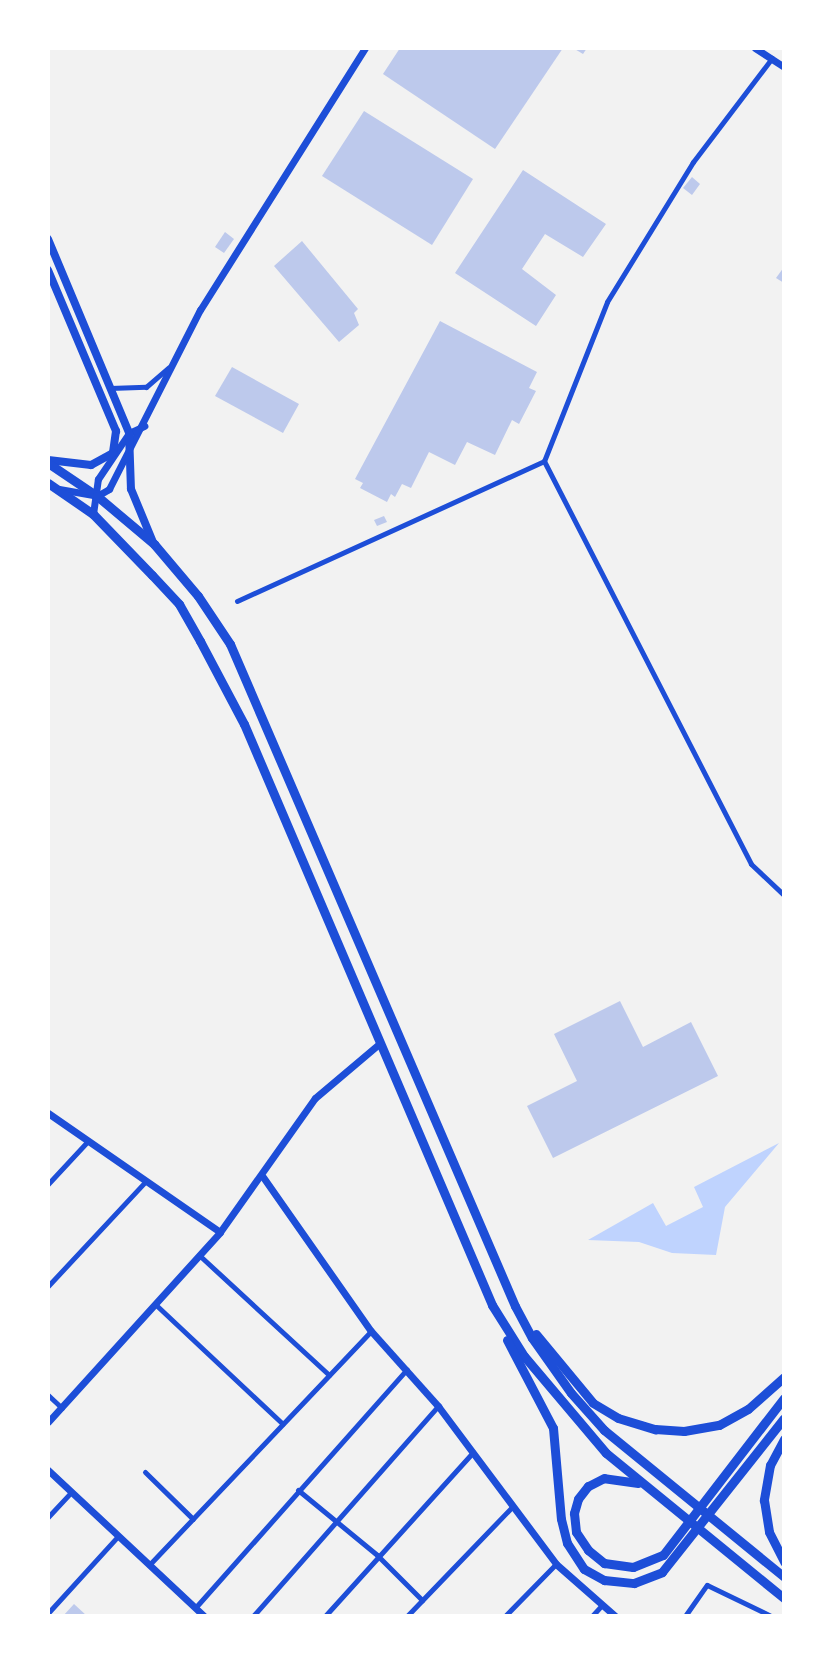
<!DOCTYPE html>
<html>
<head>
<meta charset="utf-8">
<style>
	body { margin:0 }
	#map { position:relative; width:832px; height:1664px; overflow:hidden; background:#f2f2f2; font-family:Merriweather,serif }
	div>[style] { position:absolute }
	.water>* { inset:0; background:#bfd3fe }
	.building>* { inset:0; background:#bdc9ec }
	.minor>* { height:5px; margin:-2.5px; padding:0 2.5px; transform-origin:2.5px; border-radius:2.5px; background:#1d4ed8 }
	.tertiary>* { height:7px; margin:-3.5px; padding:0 3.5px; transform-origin:3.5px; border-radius:3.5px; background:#1d4ed8 }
	.primary>* { height:8px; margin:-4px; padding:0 4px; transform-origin:4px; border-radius:4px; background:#1d4ed8 }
	.trunk>* { height:9px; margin:-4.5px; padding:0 4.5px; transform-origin:4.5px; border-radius:4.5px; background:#1d4ed8 }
	span { translate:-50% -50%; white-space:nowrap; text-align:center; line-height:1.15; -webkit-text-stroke:6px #fff; paint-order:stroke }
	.frame { position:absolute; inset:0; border:50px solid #fff; pointer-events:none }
</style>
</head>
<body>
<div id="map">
	<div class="water">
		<div style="clip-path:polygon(779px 1143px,725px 1207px,716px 1255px,672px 1253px,639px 1242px,588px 1240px,653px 1203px,666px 1226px,703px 1207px,694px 1187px)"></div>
	</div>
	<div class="building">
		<div style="clip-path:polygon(400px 48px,563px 48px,495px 149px,383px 74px)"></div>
		<div style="clip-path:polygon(573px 48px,587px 48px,583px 54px)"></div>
		<div style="clip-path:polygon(364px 111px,473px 179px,432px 245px,322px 176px)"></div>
		<div style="clip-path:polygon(523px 170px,606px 224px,583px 257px,545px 234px,522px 269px,556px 295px,536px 326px,455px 273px)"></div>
		<div style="clip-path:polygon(692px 177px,700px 184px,692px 195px,683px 188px)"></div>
		<div style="clip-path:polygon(225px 232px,234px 239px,224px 253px,215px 247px)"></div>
		<div style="clip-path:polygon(302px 241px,358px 309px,354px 313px,359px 325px,339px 342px,274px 266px)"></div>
		<div style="clip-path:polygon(784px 267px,784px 283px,776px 278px)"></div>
		<div style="clip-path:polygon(440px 321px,537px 372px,529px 388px,536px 391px,519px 424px,512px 420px,495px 455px,467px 442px,455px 465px,429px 452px,411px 488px,402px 484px,395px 497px,391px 494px,387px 502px,360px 488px,363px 483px,355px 479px)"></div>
		<div style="clip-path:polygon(232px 367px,299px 404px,283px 433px,215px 396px)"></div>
		<div style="clip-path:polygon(384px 516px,387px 522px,377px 526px,374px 520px)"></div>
		<div style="clip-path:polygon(620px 1001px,643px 1047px,691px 1022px,718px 1076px,553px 1158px,527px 1106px,577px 1081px,554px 1034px)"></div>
		<div style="clip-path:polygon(74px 1604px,87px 1616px,63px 1616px)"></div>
	</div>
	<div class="minor">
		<div style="left:772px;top:58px;width:131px;rotate:127.2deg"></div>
		<div style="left:693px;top:162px;width:164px;rotate:121.6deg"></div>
		<div style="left:607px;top:302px;width:171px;rotate:111.6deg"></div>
		<div style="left:544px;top:461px;width:453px;rotate:62.8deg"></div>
		<div style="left:751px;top:864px;width:45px;rotate:43.2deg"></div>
		<div style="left:110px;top:388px;width:36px;rotate:-2deg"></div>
		<div style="left:146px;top:387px;width:30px;rotate:-41deg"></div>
		<div style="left:237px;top:601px;width:337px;rotate:-24.5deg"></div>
		<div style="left:48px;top:1184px;width:59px;rotate:-47.1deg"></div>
		<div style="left:199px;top:1255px;width:177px;rotate:42.7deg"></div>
		<div style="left:48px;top:1286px;width:142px;rotate:-47deg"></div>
		<div style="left:155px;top:1304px;width:175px;rotate:43.2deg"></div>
		<div style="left:48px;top:1395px;width:19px;rotate:43deg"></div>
		<div style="left:145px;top:1472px;width:67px;rotate:44.4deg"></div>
		<div style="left:298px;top:1490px;width:102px;rotate:39.4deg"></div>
		<div style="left:377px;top:1555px;width:64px;rotate:45deg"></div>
		<div style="left:48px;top:1517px;width:34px;rotate:-47deg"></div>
		<div style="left:149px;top:1565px;width:323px;rotate:-46.5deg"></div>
		<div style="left:195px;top:1608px;width:319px;rotate:-48.4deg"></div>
		<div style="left:48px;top:1613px;width:104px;rotate:-47.7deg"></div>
		<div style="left:253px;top:1616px;width:280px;rotate:-48.6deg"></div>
		<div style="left:325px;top:1616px;width:221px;rotate:-47.9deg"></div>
		<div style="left:407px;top:1616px;width:153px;rotate:-46.1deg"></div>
		<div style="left:505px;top:1616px;width:73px;rotate:-45.6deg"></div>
		<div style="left:592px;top:1616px;width:15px;rotate:-48deg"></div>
		<div style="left:685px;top:1616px;width:38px;rotate:-55deg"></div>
		<div style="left:707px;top:1585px;width:71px;rotate:25.8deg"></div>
	</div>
	<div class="tertiary">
		<div style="left:755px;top:48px;width:35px;rotate:33deg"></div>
		<div style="left:59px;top:489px;width:39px;rotate:10deg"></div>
		<div style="left:97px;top:496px;width:14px;rotate:-30deg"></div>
		<div style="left:109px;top:489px;width:201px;rotate:-63.1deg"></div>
		<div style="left:200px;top:310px;width:310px;rotate:-57.8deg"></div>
		<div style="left:93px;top:514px;width:35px;rotate:-82deg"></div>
		<div style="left:98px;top:479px;width:55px;rotate:-56deg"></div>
		<div style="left:129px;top:433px;width:17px;rotate:-25deg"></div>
		<div style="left:48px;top:1113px;width:209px;rotate:34.7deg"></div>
		<div style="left:263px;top:1177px;width:188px;rotate:55deg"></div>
		<div style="left:371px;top:1331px;width:101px;rotate:48.2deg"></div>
		<div style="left:438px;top:1406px;width:197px;rotate:53.2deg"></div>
		<div style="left:556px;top:1564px;width:79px;rotate:41.4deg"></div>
		<div style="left:48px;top:1422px;width:256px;rotate:-47.8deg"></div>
		<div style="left:220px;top:1232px;width:164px;rotate:-54.7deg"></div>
		<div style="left:315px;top:1098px;width:85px;rotate:-40.2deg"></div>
		<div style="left:48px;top:1470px;width:214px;rotate:43.1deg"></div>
	</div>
	<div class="primary">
		<div style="left:48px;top:239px;width:210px;rotate:67.3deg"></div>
		<div style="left:129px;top:433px;width:56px;rotate:88deg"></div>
		<div style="left:131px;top:489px;width:57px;rotate:67.5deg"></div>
		<div style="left:48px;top:270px;width:175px;rotate:67.1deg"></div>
		<div style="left:116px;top:431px;width:22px;rotate:98deg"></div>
		<div style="left:113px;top:453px;width:25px;rotate:151deg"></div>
		<div style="left:91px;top:465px;width:43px;rotate:-173.4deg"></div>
	</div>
	<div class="trunk">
		<div style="left:48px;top:463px;width:59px;rotate:34deg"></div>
		<div style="left:97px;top:496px;width:75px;rotate:40.1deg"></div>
		<div style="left:154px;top:544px;width:68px;rotate:49.8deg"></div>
		<div style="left:198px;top:596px;width:58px;rotate:56.3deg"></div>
		<div style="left:230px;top:644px;width:721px;rotate:66.71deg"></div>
		<div style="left:515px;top:1306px;width:36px;rotate:62deg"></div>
		<div style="left:532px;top:1338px;width:67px;rotate:54.7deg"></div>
		<div style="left:571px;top:1393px;width:50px;rotate:48.3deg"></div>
		<div style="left:604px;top:1430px;width:232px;rotate:39.2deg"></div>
		<div style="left:48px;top:483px;width:55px;rotate:34.6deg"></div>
		<div style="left:93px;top:514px;width:85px;rotate:46deg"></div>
		<div style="left:152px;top:575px;width:40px;rotate:47deg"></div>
		<div style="left:179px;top:604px;width:43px;rotate:60.4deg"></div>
		<div style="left:200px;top:641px;width:94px;rotate:62.1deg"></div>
		<div style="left:244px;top:724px;width:632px;rotate:66.88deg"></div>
		<div style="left:492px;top:1305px;width:60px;rotate:57.9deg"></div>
		<div style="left:524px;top:1356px;width:127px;rotate:49.8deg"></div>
		<div style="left:606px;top:1453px;width:230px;rotate:39.2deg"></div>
		<div style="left:536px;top:1334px;width:89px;rotate:50.4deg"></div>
		<div style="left:593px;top:1403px;width:29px;rotate:31deg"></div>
		<div style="left:618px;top:1418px;width:39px;rotate:17deg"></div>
		<div style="left:655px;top:1429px;width:29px;rotate:4deg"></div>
		<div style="left:684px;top:1431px;width:36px;rotate:-10deg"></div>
		<div style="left:719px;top:1425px;width:33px;rotate:-29deg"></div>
		<div style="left:748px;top:1409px;width:48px;rotate:-41.6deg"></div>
		<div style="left:507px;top:1340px;width:99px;rotate:62.4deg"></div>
		<div style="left:553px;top:1428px;width:91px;rotate:85deg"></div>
		<div style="left:561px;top:1519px;width:25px;rotate:76deg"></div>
		<div style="left:567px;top:1543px;width:31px;rotate:57deg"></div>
		<div style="left:584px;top:1569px;width:23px;rotate:29deg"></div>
		<div style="left:604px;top:1580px;width:30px;rotate:6deg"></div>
		<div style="left:634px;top:1583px;width:30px;rotate:-21deg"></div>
		<div style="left:662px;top:1572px;width:196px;rotate:-51.6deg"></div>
		<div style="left:784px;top:1439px;width:30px;rotate:118deg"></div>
		<div style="left:770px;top:1465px;width:36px;rotate:100deg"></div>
		<div style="left:764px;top:1500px;width:32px;rotate:81deg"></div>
		<div style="left:769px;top:1532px;width:34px;rotate:63deg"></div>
		<div style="left:638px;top:1483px;width:34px;rotate:-172deg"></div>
		<div style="left:604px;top:1478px;width:18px;rotate:153deg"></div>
		<div style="left:588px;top:1486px;width:16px;rotate:128deg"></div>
		<div style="left:578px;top:1499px;width:15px;rotate:106deg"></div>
		<div style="left:574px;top:1513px;width:19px;rotate:84deg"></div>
		<div style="left:576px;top:1532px;width:22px;rotate:56deg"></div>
		<div style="left:588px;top:1550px;width:21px;rotate:39deg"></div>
		<div style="left:604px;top:1563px;width:29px;rotate:8deg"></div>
		<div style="left:633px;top:1567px;width:32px;rotate:-22deg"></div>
		<div style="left:663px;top:1555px;width:198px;rotate:-52.4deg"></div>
	</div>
	<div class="frame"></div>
</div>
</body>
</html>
